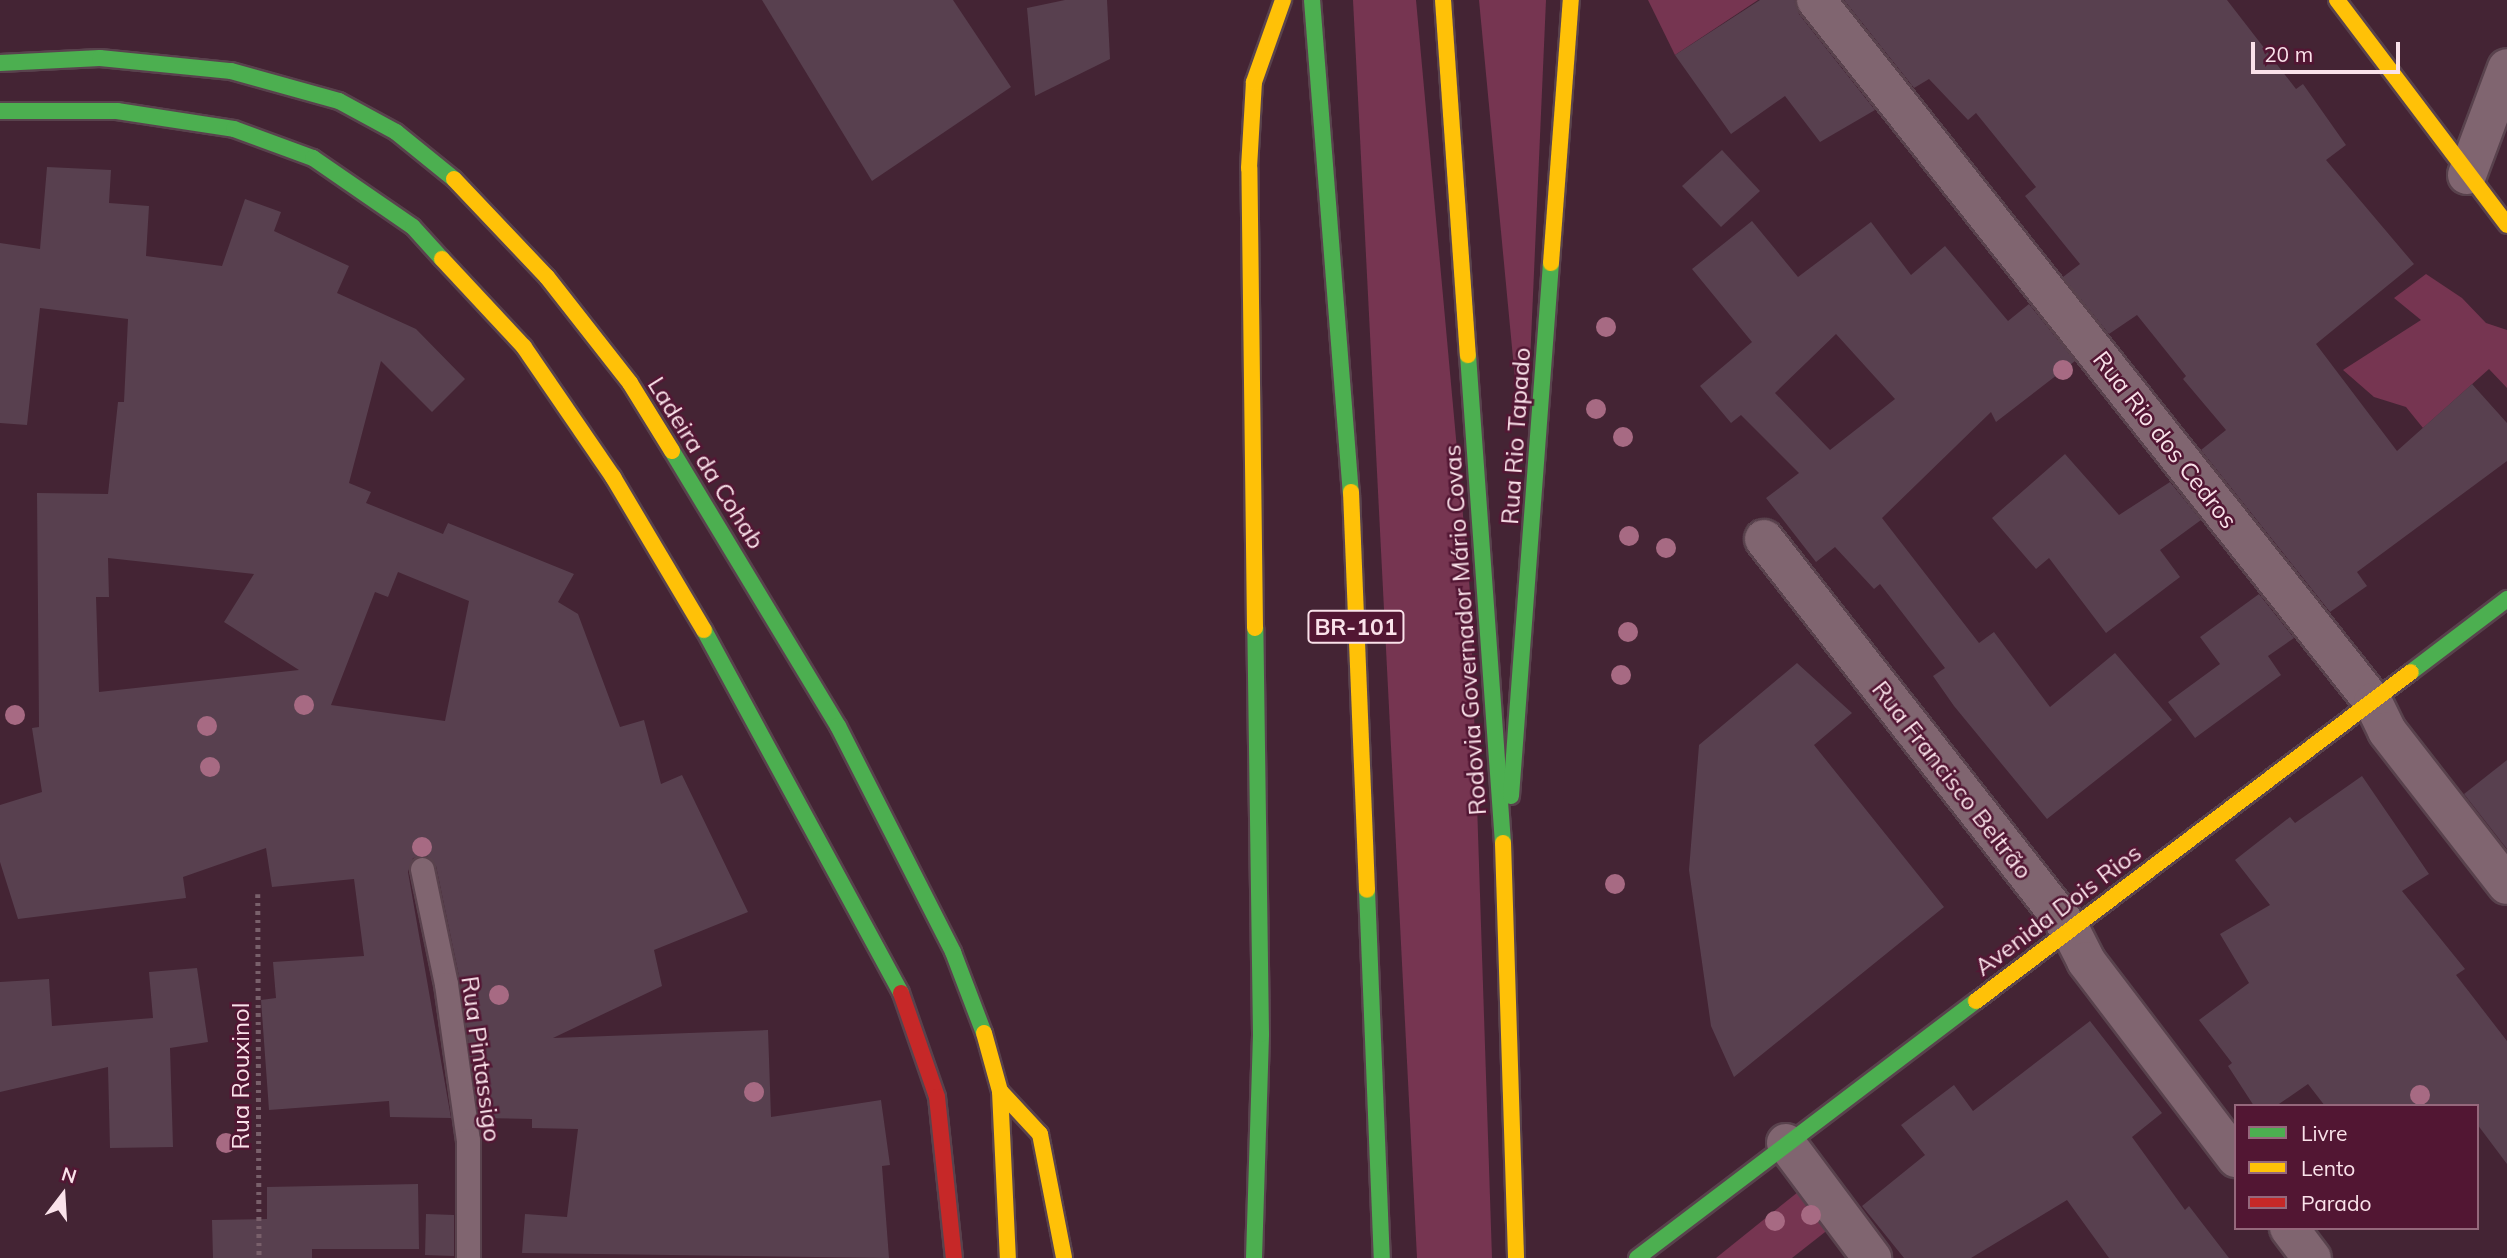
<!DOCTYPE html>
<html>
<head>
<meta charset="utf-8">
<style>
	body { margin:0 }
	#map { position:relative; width:2507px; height:1258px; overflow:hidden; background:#442434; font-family:Mulish,sans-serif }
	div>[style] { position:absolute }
	.green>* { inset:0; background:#763551 }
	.building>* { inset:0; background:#58404f }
	.path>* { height:4.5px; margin-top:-2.25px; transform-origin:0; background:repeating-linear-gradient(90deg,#79606b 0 3.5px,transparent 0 8.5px) }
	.roads { filter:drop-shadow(2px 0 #59424d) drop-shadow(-2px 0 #59424d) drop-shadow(0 2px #59424d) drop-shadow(0 -2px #59424d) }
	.lane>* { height:23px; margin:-11.5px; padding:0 11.5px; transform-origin:11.5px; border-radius:11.5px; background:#806570 }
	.street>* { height:38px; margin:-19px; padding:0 19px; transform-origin:19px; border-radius:19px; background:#806570 }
	.fast>* { height:16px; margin:-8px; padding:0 8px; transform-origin:8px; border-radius:8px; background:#4caf50 }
	.slow>* { height:16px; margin:-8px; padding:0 8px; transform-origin:8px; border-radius:8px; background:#ffc107 }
	.jam>* { height:16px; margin:-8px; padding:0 8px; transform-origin:8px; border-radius:8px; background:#c62828 }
	.trees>* { width:20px; height:20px; margin:-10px; border-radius:50%; background:#a76a83 }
	span { translate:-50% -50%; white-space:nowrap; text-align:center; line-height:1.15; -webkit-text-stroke:5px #521633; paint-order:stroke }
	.shield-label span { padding:2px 5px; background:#521633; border:2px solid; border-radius:5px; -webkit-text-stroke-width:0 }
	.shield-label { font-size:23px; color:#fae2ea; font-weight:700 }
	.street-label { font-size:24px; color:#fae2ea }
	.legend { position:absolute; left:2234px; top:1104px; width:245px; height:126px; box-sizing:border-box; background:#521633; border:2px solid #95687c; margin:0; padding:9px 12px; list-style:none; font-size:21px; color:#fae2ea }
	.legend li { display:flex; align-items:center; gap:14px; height:35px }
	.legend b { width:35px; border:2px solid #95687c }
	.north { position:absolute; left:28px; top:1160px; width:70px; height:70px; -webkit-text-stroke:5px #521633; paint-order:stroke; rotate:17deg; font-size:19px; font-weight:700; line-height:28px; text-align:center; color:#fae2ea }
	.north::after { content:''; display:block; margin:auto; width:24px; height:32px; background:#fae2ea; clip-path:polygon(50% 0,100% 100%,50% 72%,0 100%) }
	.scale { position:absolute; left:2251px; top:42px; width:149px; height:32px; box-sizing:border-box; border:4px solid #fae2ea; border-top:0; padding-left:9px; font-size:21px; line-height:24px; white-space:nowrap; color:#fae2ea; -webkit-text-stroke:5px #521633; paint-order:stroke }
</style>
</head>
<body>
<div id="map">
	<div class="green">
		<div style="clip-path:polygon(1353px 0,1416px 0,1470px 592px,1492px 1258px,1417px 1258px)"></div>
		<div style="clip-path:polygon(1479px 0,1546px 0,1530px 363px,1523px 378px,1515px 379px)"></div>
		<div style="clip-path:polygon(1648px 0,1758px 0,1675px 55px)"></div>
		<div style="clip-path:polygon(2426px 274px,2462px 298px,2486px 323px,2507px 330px,2507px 388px,2489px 369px,2423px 428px,2406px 407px,2374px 397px,2343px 370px,2421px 320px,2394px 298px)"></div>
		<div style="clip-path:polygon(1798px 1192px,1834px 1225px,1792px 1258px,1716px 1258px)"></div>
	</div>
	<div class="building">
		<div style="clip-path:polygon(762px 0,953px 0,1011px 87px,872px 181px)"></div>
		<div style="clip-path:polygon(1065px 0,1107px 0,1110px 59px,1035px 96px,1027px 8px)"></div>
		<div style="clip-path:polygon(1760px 0,1795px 0,1799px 14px,1875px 110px,1820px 142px,1785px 96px,1731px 134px,1675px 55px)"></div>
		<div style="clip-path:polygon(1844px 0,2227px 0,2296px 89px,2303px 84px,2346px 145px,2326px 160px,2414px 264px,2316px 344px,2397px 451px,2472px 384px,2507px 423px,2507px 461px,2357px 572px,2367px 586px,2330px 612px,2201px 450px,2226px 430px,2183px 379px,2186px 376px,2137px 315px,2109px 334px,2063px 277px,2080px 264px,2025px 196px,2036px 187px,1976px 113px,1968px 120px,1929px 79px,1914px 88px)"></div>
		<div style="clip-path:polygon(1722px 150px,1760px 191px,1721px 227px,1682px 186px)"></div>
		<div style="clip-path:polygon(evenodd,47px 167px,111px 170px,109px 203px,149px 206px,146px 256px,222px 266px,245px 199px,281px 212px,274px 231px,349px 266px,337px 293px,416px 329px,465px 379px,432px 412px,381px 361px,349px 483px,371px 492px,366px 503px,443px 534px,448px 523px,574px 574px,558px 602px,578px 614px,620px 727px,644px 720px,661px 784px,682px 775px,748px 912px,654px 950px,662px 986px,553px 1038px,768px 1030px,771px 1117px,881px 1100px,890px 1165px,882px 1166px,889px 1258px,522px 1253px,525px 1214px,567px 1217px,578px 1129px,532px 1128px,532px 1119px,479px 1118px,460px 981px,436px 866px,427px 856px,413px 858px,408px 872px,451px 1118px,390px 1117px,389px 1101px,269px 1110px,261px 1000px,276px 998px,273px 962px,364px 956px,354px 879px,272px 887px,266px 848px,183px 877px,186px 898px,18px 919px,0 862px,0 805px,42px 792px,32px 728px,39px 727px,37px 493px,108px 494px,118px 402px,124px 402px,128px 319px,40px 308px,27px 425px,0 423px,0 243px,40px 249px,47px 167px,108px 558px,254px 574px,224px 622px,299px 670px,99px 692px,96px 597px,109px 597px,108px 558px,47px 167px,398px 572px,469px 601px,445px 721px,331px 705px,375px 592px,388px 597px,398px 572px)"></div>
		<div style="clip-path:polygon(evenodd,1752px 221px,1798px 277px,1871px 222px,1911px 275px,1945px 246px,2008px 321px,2029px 304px,2075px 361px,1996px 422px,1991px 412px,1882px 518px,1979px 643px,1994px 632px,2050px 707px,2115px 653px,2172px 720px,2047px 819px,1954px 706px,1933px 676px,1945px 668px,1880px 584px,1874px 589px,1835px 547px,1816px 562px,1766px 498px,1799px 473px,1741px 415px,1731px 423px,1700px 386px,1752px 342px,1692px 269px,1752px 221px,1836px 334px,1895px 399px,1830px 450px,1775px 393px,1836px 334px)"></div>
		<div style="clip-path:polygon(2065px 454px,2119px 515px,2170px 482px,2201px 520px,2160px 550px,2180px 577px,2106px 633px,2049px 558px,2036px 569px,1992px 518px)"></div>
		<div style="clip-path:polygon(2259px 594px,2294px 638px,2268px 656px,2281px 675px,2195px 738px,2168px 702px,2220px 664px,2200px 637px)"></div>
		<div style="clip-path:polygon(1797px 663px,1852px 713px,1814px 745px,1944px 907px,1734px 1077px,1711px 1026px,1689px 870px,1699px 745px)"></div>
		<div style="clip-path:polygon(2507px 760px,2507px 849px,2464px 794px)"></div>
		<div style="clip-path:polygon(2362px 776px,2429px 874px,2402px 891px,2465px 969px,2456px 975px,2507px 1041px,2507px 1164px,2477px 1124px,2477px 1106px,2325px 1106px,2308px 1084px,2276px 1106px,2254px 1106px,2228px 1066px,2232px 1063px,2199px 1020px,2249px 983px,2220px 934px,2270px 905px,2235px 860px,2290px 817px,2295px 823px)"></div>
		<div style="clip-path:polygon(197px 968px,208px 1042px,170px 1048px,173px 1147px,110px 1148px,108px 1067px,0 1092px,0 982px,49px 979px,52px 1026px,153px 1018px,149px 972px)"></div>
		<div style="clip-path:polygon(2090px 1021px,2162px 1113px,2132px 1137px,2185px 1210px,2189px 1206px,2229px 1258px,2109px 1258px,2067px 1200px,1971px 1258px,1904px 1258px,1862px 1206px,1925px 1155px,1901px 1125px,1954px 1085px,1973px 1111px)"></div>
		<div style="clip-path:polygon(418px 1184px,419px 1249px,312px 1249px,312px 1258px,213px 1258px,212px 1220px,267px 1219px,267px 1187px)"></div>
		<div style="clip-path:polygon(426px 1214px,454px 1215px,454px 1256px,425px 1255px)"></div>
	</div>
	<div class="path">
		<div style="left:258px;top:894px;width:364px;rotate:89.8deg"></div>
	</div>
	<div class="roads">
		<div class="lane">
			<div style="left:422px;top:869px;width:117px;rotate:78.2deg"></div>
			<div style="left:446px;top:984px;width:158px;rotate:82deg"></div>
			<div style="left:468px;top:1140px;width:118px;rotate:90deg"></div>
		</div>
		<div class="street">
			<div style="left:1816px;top:0;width:896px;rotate:51.57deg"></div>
			<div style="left:2373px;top:702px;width:32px;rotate:64deg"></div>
			<div style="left:2387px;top:731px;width:195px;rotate:52.1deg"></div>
			<div style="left:2467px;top:175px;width:114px;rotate:-69.5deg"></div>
			<div style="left:1764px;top:539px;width:498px;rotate:51.9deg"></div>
			<div style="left:2071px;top:931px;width:34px;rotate:63deg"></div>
			<div style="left:2086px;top:961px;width:248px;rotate:52.7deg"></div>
			<div style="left:1786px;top:1143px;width:144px;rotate:53.2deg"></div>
			<div style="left:2289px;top:1228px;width:38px;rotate:53deg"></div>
		</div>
		<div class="fast">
			<div style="left:1312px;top:0;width:494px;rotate:85.5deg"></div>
			<div style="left:0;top:63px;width:100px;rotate:-2.9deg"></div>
			<div style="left:100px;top:58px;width:132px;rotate:5.7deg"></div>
			<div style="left:231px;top:71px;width:112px;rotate:15.5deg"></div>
			<div style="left:339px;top:101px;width:65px;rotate:28.5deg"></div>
			<div style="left:396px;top:132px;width:75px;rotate:39deg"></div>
			<div style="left:0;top:111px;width:117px"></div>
			<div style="left:117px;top:111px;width:118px;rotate:8.7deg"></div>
			<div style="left:234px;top:129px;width:84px;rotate:20.2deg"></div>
			<div style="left:313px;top:158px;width:121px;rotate:34.6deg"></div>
			<div style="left:413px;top:227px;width:43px;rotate:47.8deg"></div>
			<div style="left:1468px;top:355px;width:489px;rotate:85.9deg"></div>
			<div style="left:672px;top:451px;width:321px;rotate:58.9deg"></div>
			<div style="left:838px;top:726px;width:254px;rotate:63deg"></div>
			<div style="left:953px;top:952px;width:87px;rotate:69.1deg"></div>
			<div style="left:704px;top:630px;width:413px;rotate:61.5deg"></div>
			<div style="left:2411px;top:672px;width:121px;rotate:-37.2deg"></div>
			<div style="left:1511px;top:796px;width:534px;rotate:-85.71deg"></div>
			<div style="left:1367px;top:890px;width:368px;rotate:87.7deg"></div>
			<div style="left:1254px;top:1258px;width:224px;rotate:-88.2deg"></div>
			<div style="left:1261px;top:1034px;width:406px;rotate:-90.8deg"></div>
			<div style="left:1637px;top:1258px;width:425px;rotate:-37.2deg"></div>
		</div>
		<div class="slow">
			<div style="left:1443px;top:0;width:356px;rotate:86deg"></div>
			<div style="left:2337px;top:0;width:282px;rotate:52.9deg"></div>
			<div style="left:454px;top:179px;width:135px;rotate:46.5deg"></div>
			<div style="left:547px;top:277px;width:135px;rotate:51.9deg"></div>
			<div style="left:630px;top:383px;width:80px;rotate:58.3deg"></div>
			<div style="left:442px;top:259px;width:120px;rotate:47deg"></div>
			<div style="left:524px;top:347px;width:158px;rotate:55.6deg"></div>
			<div style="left:613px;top:477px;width:178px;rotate:59.3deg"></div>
			<div style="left:1551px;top:263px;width:264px;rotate:-85.7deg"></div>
			<div style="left:1351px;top:492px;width:398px;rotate:87.7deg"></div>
			<div style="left:1255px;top:628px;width:460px;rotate:-90.7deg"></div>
			<div style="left:1249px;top:168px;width:86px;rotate:-86.7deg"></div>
			<div style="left:1254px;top:82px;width:87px;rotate:-70.5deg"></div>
			<div style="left:1503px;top:843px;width:415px;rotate:88.2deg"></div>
			<div style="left:1976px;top:1001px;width:545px;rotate:-37.1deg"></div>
			<div style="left:984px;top:1033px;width:60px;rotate:74.6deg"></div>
			<div style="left:1000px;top:1091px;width:167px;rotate:87.3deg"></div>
			<div style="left:1000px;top:1091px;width:59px;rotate:47.1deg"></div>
			<div style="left:1040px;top:1134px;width:126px;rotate:79deg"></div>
		</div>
		<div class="jam">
			<div style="left:901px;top:993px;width:110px;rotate:70.9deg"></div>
			<div style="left:937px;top:1097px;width:162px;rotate:84deg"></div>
		</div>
	</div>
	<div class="trees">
		<div style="left:1606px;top:327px"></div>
		<div style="left:2063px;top:370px"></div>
		<div style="left:1596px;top:409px"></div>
		<div style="left:1623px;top:437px"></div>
		<div style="left:1629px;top:536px"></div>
		<div style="left:1666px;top:548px"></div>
		<div style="left:1628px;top:632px"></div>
		<div style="left:1621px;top:675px"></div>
		<div style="left:304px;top:705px"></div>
		<div style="left:15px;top:715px"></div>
		<div style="left:207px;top:726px"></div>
		<div style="left:210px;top:767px"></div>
		<div style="left:422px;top:847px"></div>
		<div style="left:1615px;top:884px"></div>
		<div style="left:499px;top:995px"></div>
		<div style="left:754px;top:1092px"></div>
		<div style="left:2420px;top:1095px"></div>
		<div style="left:226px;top:1143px"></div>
		<div style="left:1811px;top:1215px"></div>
		<div style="left:1775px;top:1221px"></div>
	</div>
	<div class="shield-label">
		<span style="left:1356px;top:627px">BR-101</span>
	</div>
	<div class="street-label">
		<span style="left:1516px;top:436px;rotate:-86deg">Rua Rio Tapado</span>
		<span style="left:2165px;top:440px;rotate:52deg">Rua Rio dos Cedros</span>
		<span style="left:706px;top:463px;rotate:58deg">Ladeira da Cohab</span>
		<span style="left:1465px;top:630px;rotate:-94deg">Rodovia Governador Mário Covas</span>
		<span style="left:1952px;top:780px;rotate:52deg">Rua Francisco Beltrão</span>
		<span style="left:2058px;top:910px;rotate:-37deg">Avenida Dois Rios</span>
		<span style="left:481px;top:1059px;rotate:82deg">Rua Pintassigo</span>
		<span style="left:241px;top:1076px;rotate:-90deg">Rua Rouxinol</span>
	</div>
	<ul class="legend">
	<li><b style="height:9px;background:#4caf50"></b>Livre</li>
	<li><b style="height:9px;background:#ffc107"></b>Lento</li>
	<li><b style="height:9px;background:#c62828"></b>Parado</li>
	</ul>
	<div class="north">N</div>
	<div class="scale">20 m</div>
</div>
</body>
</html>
